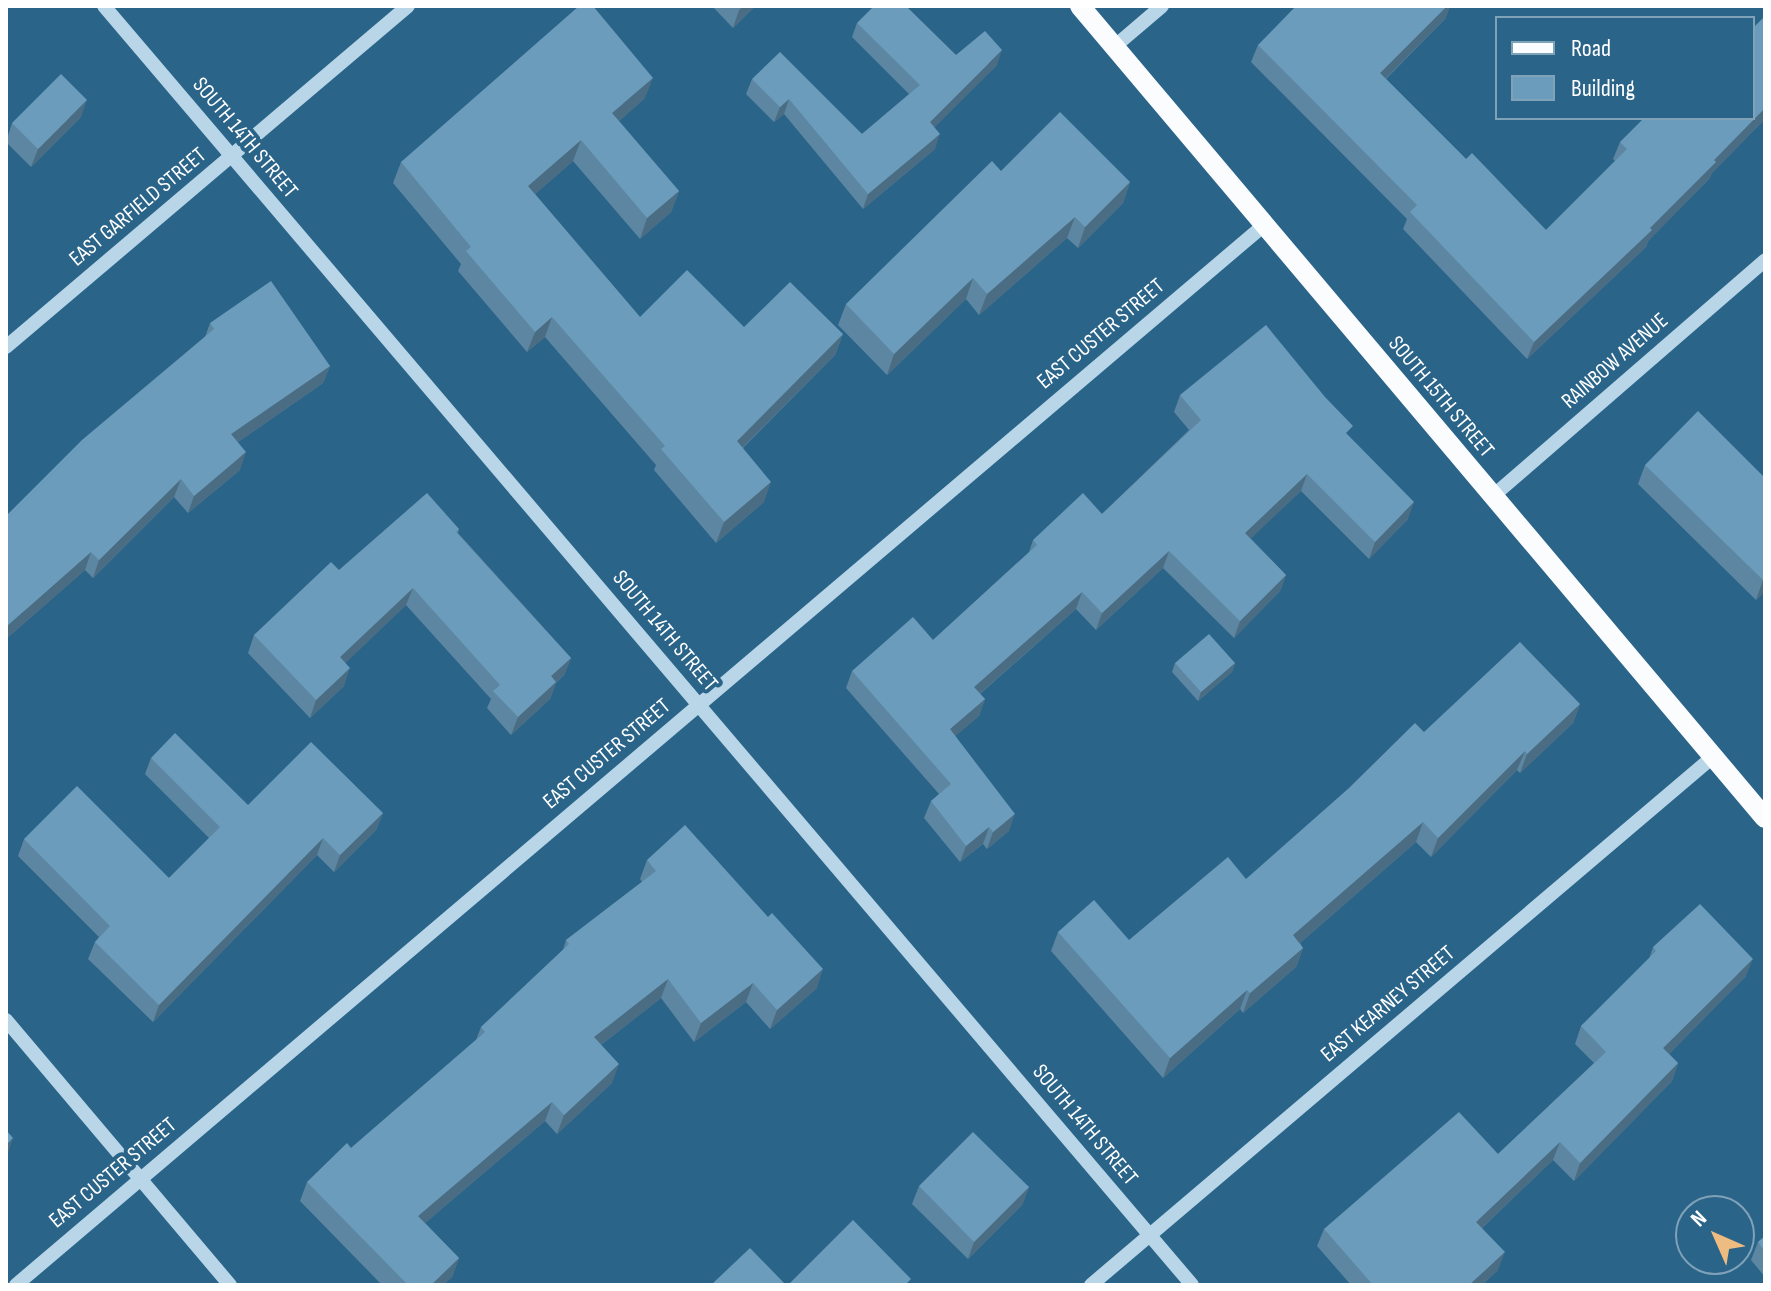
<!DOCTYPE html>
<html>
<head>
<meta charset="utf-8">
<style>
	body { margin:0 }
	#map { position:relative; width:1771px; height:1291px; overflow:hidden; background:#2b6489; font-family:"Sofia Sans Condensed",sans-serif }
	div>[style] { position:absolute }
	.minor>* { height:14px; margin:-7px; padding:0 7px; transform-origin:7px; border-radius:7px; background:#b8d6e8 }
	.major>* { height:20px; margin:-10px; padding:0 10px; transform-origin:10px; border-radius:10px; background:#fafcfe }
	.wall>* { inset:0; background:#5c86a1 }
	.shaded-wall>* { inset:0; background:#4b6d83 }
	.building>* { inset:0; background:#6b9cbb }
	span { translate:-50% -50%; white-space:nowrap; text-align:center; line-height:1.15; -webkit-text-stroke:8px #2b6489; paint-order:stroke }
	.street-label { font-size:22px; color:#fff }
	.frame { position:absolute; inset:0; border:8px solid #fff; pointer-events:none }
	.legend { position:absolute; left:1495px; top:16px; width:260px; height:104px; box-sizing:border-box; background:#2b6489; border:2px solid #80a2b8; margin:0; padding:10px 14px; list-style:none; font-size:24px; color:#fff }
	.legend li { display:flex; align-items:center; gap:16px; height:40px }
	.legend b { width:40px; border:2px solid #80a2b8 }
	.north { position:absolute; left:1675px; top:1195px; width:80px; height:80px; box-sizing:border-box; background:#2b6489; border:2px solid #80a2b8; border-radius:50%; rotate:315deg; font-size:22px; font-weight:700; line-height:32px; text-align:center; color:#fff }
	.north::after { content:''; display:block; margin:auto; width:28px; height:36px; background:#eebb80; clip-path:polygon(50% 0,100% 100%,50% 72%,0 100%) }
</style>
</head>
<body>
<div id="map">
	<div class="minor">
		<div style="left:104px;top:6px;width:1679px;rotate:49.61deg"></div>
		<div style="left:1114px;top:47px;width:63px;rotate:-40.5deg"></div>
		<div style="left:6px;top:347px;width:527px;rotate:-40.31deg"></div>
		<div style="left:1493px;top:496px;width:360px;rotate:-40.9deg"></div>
		<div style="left:6px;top:1020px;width:347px;rotate:49.8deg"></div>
		<div style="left:16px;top:1285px;width:1637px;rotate:-40.34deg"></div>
		<div style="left:1091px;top:1285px;width:817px;rotate:-40.34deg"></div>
	</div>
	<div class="major">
		<div style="left:1080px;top:6px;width:1062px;rotate:49.85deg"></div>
	</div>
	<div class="wall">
		<div style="clip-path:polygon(712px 6px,755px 6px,733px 28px)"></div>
		<div style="clip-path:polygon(1318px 6px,1450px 6px,1445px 19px,1386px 79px,1466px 159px,1546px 230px,1615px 161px,1613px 159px,1620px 142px,1753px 118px,1765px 16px,1765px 119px,1712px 173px,1709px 179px,1648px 241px,1646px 247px,1527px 359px,1403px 229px,1407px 219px,1251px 62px,1258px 45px)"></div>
		<div style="clip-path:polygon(857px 23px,956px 55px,997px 65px,934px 127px,935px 149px,863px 209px,784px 114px,774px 122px,746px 94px,752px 79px,862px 134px,909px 94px,852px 37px)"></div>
		<div style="clip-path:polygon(645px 98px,619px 121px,679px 191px,671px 212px,640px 239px,573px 161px,535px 194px,640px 317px,744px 327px,843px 334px,835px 355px,743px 448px,764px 502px,716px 543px,654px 470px,656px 465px,545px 337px,527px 352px,458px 271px,461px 264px,393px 183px,401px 162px)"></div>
		<div style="clip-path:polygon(81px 117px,31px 167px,6px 142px,12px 123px)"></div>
		<div style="clip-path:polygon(1130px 182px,1123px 203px,1078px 248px,1067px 238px,979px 315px,966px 299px,887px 375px,838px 325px,846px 304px)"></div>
		<div style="clip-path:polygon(210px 323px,330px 366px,323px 383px,238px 442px,240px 470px,188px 513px,174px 497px,93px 578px,85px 570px,6px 639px,205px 337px)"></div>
		<div style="clip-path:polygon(1180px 395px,1349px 437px,1408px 519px,1369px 559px,1301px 491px,1250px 538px,1286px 575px,1280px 591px,1234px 638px,1163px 568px,1096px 630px,1076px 609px,980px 694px,985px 699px,979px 716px,955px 736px,1009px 831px,987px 849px,983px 844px,960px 862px,924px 818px,931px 801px,939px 794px,846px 688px,852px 671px,933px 640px,1029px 552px,1033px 540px,1102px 514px,1189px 430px,1174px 412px)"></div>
		<div style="clip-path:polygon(1645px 465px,1765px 478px,1765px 591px,1756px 600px,1638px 484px)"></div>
		<div style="clip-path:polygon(459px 529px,458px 533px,571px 658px,564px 675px,556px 683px,550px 699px,511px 735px,487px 708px,491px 699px,406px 605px,345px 663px,344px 686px,310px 718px,248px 653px,254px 635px,339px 570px)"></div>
		<div style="clip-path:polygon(1175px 663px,1235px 663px,1232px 672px,1198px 701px,1172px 672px)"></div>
		<div style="clip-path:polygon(1580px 704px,1573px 723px,1520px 773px,1517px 770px,1431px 857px,1416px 842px,1300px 943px,1303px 948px,1296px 967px,1243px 1013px,1240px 1009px,1163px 1078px,1051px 951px,1058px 932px,1129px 940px)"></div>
		<div style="clip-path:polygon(151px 758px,248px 805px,383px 813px,376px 830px,334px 872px,317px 855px,153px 1022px,88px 959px,95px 942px,99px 937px,18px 856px,24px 839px,169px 878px,209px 838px,145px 774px)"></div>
		<div style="clip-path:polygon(647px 860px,817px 988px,770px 1029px,746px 1002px,694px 1042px,661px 998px,601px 1045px,612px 1083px,557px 1134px,545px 1121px,425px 1223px,459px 1258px,452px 1277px,443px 1285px,382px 1285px,300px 1201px,307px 1182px,351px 1148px,476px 1040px,481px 1027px,563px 950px,566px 940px,642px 882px,640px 879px)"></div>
		<div style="clip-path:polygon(1653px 947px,1746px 976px,1669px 1054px,1678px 1063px,1672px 1081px,1574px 1181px,1553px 1160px,1482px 1228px,1498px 1270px,1482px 1285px,1351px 1285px,1317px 1246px,1324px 1229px,1498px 1154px,1594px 1063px,1575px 1044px,1581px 1026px,1649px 959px)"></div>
		<div style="clip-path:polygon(919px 1186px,1029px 1187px,1022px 1205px,968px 1259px,912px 1204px)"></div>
		<div style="clip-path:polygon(1765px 1236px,1765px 1277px,1751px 1260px,1758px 1242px)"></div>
	</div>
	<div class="shaded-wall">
		<div style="clip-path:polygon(744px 6px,755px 6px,733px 28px,739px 10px)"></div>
		<div style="clip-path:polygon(1447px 6px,1450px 6px,1445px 19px,1374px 90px,1380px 73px)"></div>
		<div style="clip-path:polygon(1002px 50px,997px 65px,925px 137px,930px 122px)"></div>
		<div style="clip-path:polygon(653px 78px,645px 98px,605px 134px,612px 113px)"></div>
		<div style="clip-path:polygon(789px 99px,784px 114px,774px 122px,780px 107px)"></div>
		<div style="clip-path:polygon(87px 100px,81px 117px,31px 167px,38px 149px)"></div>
		<div style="clip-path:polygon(1765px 108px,1765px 119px,1712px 173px,1709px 179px,1648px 241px,1646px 247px,1527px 359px,1534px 342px,1650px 228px,1714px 160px)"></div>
		<div style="clip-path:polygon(940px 134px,935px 149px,863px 209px,868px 194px)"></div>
		<div style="clip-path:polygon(581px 140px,573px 161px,521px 206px,528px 186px)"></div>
		<div style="clip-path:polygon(1130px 182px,1123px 203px,1078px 248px,1085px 227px)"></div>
		<div style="clip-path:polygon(679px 191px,671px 212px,640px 239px,647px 218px)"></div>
		<div style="clip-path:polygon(1075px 217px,1067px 238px,979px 315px,987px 294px)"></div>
		<div style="clip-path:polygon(973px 278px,966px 299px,887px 375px,894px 354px)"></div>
		<div style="clip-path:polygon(552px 317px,545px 337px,527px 352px,535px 332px)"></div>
		<div style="clip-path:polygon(843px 334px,835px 355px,729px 461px,737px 441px)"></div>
		<div style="clip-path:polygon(330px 366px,323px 383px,225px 451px,231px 434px)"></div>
		<div style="clip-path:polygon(246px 452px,240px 470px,188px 513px,194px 496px)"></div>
		<div style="clip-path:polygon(1307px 474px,1301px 491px,1239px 550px,1245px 533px)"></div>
		<div style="clip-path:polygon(181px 479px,174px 497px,93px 578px,99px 560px)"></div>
		<div style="clip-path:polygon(771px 482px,764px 502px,716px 543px,724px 522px)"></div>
		<div style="clip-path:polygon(1414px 502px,1408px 519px,1369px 559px,1375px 542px)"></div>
		<div style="clip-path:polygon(1169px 551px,1163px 568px,1096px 630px,1102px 613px)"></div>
		<div style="clip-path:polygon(91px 552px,85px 570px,6px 639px,6px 627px)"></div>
		<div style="clip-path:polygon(1286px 575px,1280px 591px,1234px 638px,1240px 621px)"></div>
		<div style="clip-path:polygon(1765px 579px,1765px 591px,1756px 600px,1763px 580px)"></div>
		<div style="clip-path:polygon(413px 588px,406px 605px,333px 675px,340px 657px)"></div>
		<div style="clip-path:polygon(1082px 592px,1076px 609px,968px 704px,974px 687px)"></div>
		<div style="clip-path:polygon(571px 658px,564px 675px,556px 683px,550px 699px,511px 735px,518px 717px,551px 676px)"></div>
		<div style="clip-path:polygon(1235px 663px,1232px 672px,1198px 701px,1201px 692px)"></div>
		<div style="clip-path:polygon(350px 668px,344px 686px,310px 718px,316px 700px)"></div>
		<div style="clip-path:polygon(985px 699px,979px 716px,944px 746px,950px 729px)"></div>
		<div style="clip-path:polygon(1580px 704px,1573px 723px,1520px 773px,1527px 754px)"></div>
		<div style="clip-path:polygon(1525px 751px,1517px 770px,1431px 857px,1438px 838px)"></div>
		<div style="clip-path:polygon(383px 813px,376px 830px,334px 872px,340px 855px)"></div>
		<div style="clip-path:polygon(1015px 814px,1009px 831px,987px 849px,993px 832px)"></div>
		<div style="clip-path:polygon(1423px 822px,1416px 842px,1286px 955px,1293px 935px)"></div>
		<div style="clip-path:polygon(989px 827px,983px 844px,960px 862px,966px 846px)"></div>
		<div style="clip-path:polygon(323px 838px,317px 855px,153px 1022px,159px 1005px)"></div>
		<div style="clip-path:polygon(1303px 948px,1296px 967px,1243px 1013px,1250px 993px)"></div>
		<div style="clip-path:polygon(1753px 959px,1746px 976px,1657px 1066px,1663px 1048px)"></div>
		<div style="clip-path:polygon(823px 969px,817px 988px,770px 1029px,777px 1010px)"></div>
		<div style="clip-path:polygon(668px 979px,661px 998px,587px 1056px,594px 1037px)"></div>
		<div style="clip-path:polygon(753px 983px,746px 1002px,694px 1042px,701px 1023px)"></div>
		<div style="clip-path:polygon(1247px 990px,1240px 1009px,1163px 1078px,1170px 1058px)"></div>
		<div style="clip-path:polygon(1678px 1063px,1672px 1081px,1574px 1181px,1580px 1163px)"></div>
		<div style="clip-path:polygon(619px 1064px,612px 1083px,557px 1134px,564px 1115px)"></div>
		<div style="clip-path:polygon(552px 1102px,545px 1121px,411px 1235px,418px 1216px)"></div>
		<div style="clip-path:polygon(13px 1138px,7px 1156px,6px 1157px,6px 1145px)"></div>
		<div style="clip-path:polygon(1560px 1142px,1553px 1160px,1470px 1239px,1476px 1222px)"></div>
		<div style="clip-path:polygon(1029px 1187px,1022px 1205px,968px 1259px,974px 1242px)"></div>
		<div style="clip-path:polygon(1505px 1252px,1498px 1270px,1482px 1285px,1469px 1285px)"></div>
		<div style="clip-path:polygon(459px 1258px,452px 1277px,443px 1285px,431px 1285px)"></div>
	</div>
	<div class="building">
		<div style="clip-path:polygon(579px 6px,593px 6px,653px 78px,612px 113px,679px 191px,647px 218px,581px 140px,528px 186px,640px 317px,687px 270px,744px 327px,790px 282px,843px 334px,737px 441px,771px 482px,724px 522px,661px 449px,665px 446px,552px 317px,535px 332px,466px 251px,471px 247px,401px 162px)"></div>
		<div style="clip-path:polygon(874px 6px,906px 6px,956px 55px,985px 31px,1002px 50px,930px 122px,940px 134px,868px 194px,789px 99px,780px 107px,752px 79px,780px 52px,862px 134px,920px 85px,857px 23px)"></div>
		<div style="clip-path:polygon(1296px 6px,1313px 6px,1315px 8px,1318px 6px,1447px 6px,1380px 73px,1466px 159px,1472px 153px,1546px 230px,1627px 149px,1620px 142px,1644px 118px,1753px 118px,1753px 28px,1765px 16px,1765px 108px,1714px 160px,1716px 162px,1650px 228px,1652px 230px,1534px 342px,1410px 212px,1417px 205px,1258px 45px)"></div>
		<div style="clip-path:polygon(61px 74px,87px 100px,38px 149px,12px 123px)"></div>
		<div style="clip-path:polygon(1060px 112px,1130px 182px,1085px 227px,1075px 217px,987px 294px,973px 278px,894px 354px,846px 304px,992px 161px,1001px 171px)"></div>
		<div style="clip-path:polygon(271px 281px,330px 366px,231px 434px,246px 452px,194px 496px,181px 479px,99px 560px,91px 552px,6px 627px,6px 516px,82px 440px,214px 329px,210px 323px)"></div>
		<div style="clip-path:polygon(1266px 325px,1325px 397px,1353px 426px,1346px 433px,1414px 502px,1375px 542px,1307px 474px,1245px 533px,1286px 575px,1240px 621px,1169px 551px,1102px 613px,1082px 592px,974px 687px,985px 699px,950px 729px,1015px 814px,993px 832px,989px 827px,966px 846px,931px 801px,951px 784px,852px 671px,913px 617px,933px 640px,1037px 545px,1033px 540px,1083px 493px,1102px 514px,1201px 420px,1180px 395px)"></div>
		<div style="clip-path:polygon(1698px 411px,1765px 478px,1765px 579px,1763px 580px,1645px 465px)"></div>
		<div style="clip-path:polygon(427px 493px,459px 529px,456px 532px,571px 658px,551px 676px,556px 682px,518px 717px,493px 691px,500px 685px,413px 588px,340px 657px,350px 668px,316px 700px,254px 635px,331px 562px,339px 570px)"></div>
		<div style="clip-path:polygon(1209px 634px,1235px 663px,1201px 692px,1175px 663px)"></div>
		<div style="clip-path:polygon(1520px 642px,1580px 704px,1527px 754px,1525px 751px,1438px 838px,1423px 822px,1293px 935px,1303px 948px,1250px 993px,1247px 990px,1170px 1058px,1058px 932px,1094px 900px,1129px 940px,1228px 857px,1246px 879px,1349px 788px,1415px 723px,1424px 732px)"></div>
		<div style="clip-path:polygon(175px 733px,248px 805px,311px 742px,383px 813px,340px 855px,323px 838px,159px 1005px,95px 942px,110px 926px,24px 839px,77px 786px,169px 878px,220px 827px,151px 758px)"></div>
		<div style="clip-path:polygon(685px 825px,768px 917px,772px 913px,823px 969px,777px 1010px,753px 983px,701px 1023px,668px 979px,594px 1037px,619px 1064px,564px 1115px,552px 1102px,418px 1216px,459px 1258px,431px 1285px,408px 1285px,307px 1182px,347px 1143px,351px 1148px,485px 1032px,481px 1027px,569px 944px,566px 940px,656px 871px,647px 860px)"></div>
		<div style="clip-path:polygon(1700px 904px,1753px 959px,1663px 1048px,1678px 1063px,1580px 1163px,1560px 1142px,1476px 1222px,1505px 1252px,1469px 1285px,1373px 1285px,1324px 1229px,1459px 1112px,1498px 1154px,1606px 1052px,1581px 1026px,1656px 951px,1653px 947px)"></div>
		<div style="clip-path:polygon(6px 1130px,13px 1138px,6px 1145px)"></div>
		<div style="clip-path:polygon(973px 1132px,1029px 1187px,974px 1242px,919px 1186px)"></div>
		<div style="clip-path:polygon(853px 1220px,911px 1279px,905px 1285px,788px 1285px)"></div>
		<div style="clip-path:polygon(1765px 1236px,1765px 1252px,1758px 1242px)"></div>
		<div style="clip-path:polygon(750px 1248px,786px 1285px,711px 1285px)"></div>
	</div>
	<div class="street-label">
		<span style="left:245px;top:138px;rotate:50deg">SOUTH 14TH STREET</span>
		<span style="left:138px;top:207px;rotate:-40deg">EAST GARFIELD STREET</span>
		<span style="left:1101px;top:334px;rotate:-40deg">EAST CUSTER STREET</span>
		<span style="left:1615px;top:361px;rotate:-41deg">RAINBOW AVENUE</span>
		<span style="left:1441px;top:397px;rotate:50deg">SOUTH 15TH STREET</span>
		<span style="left:665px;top:631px;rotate:50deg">SOUTH 14TH STREET</span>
		<span style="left:607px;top:754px;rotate:-40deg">EAST CUSTER STREET</span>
		<span style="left:1388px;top:1004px;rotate:-40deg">EAST KEARNEY STREET</span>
		<span style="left:1085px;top:1125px;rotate:50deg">SOUTH 14TH STREET</span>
		<span style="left:113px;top:1173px;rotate:-40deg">EAST CUSTER STREET</span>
	</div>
	<div class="frame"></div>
	<ul class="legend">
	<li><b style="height:10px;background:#fafcfe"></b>Road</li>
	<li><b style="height:22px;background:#6b9cbb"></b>Building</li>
	</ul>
	<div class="north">N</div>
</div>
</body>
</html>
